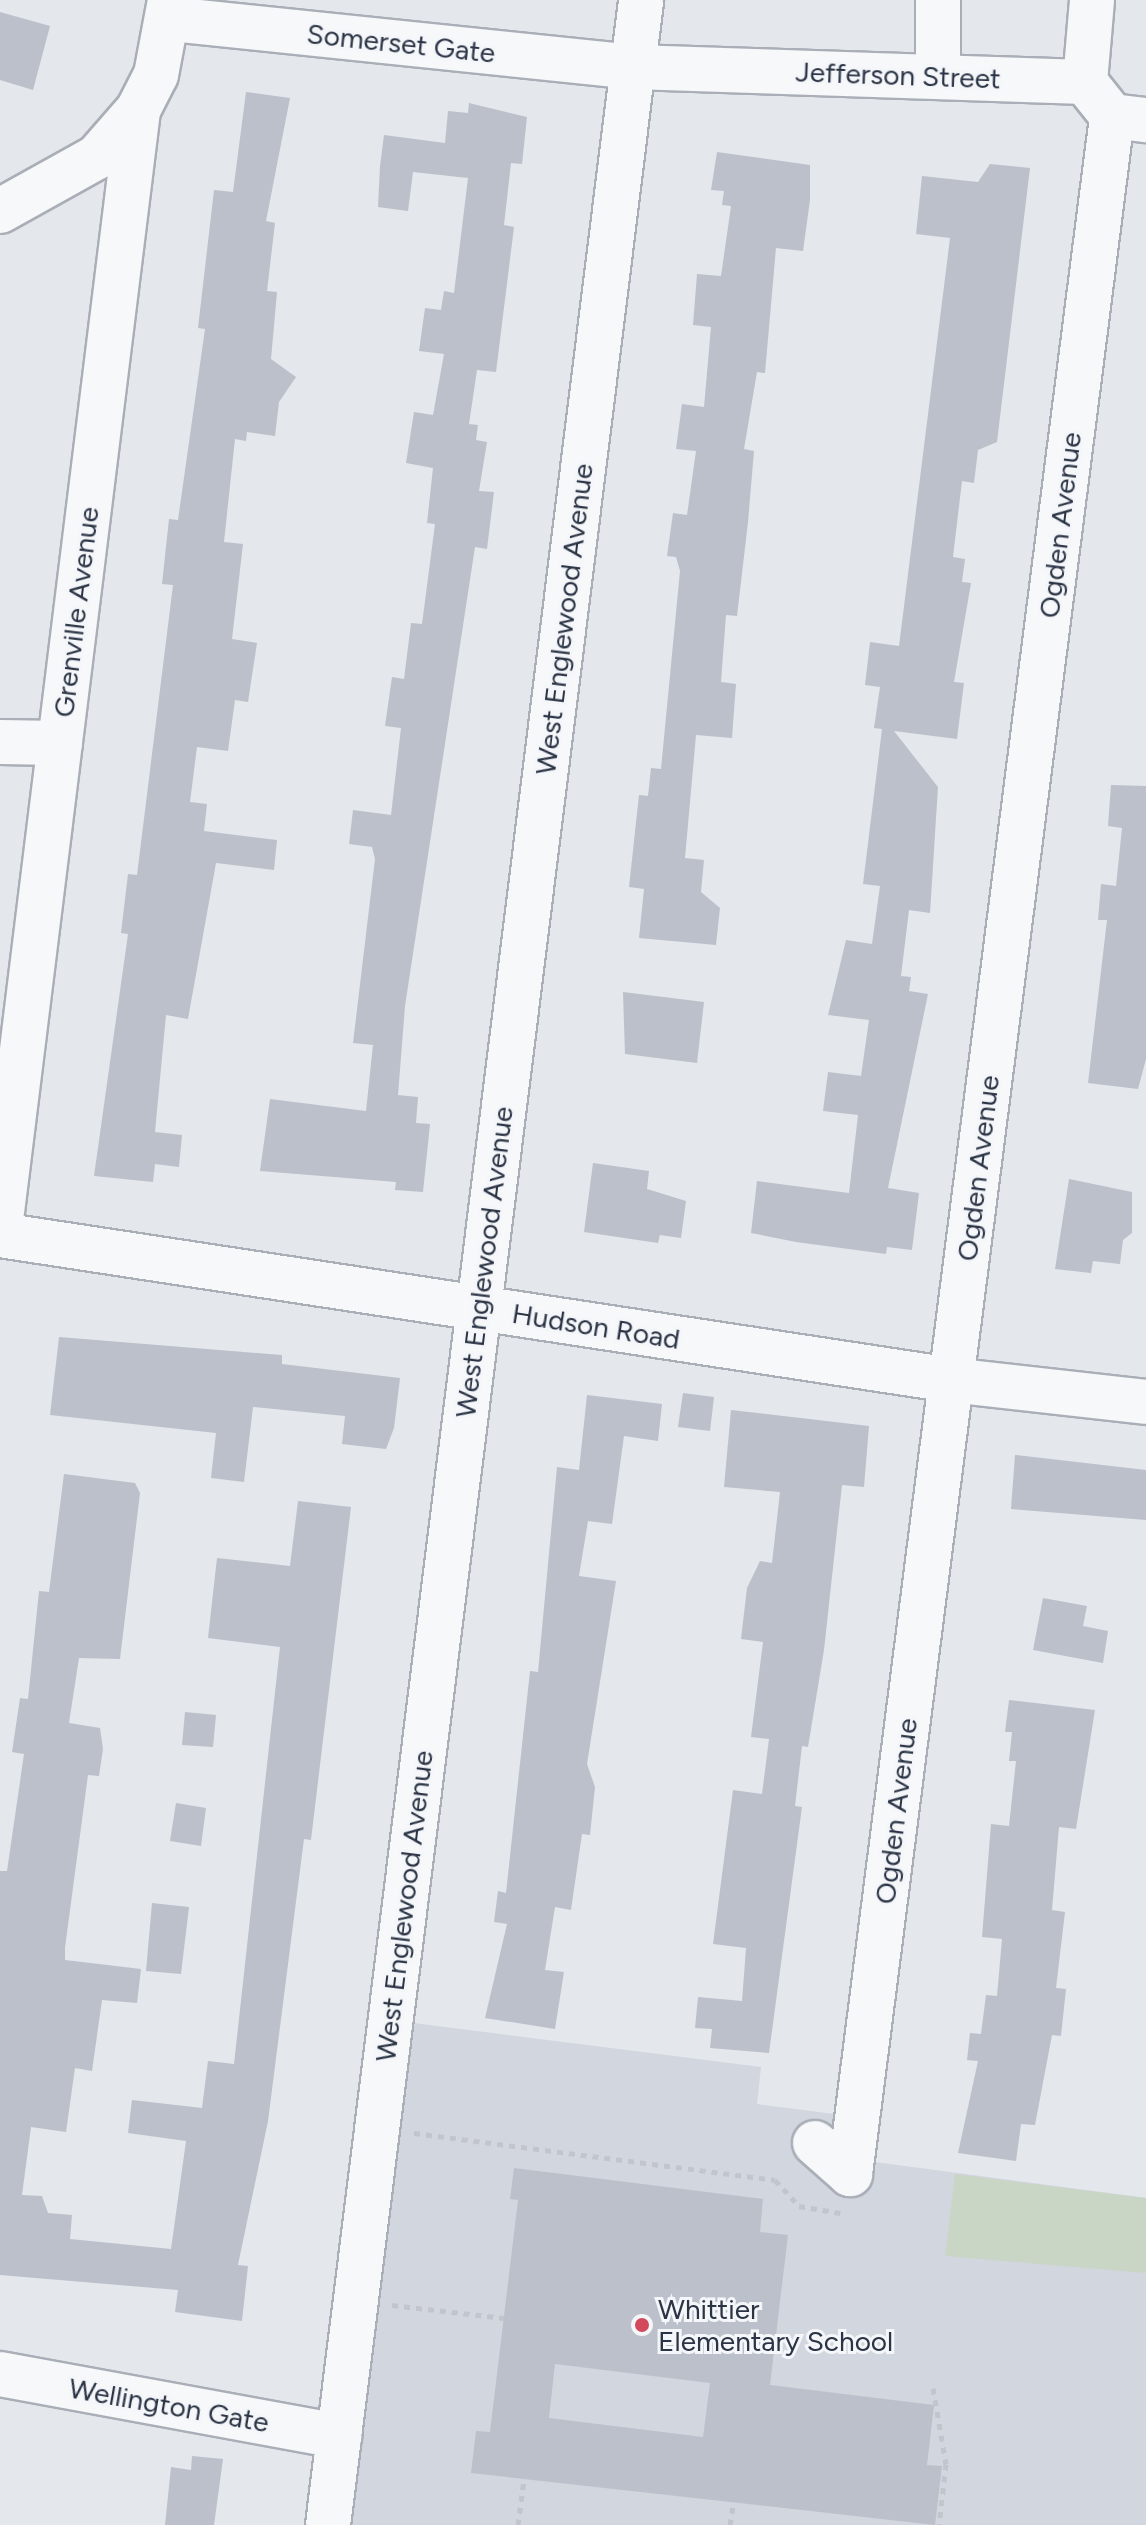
<!DOCTYPE html>
<html>
<head>
<meta charset="utf-8">
<style>
	body { margin:0 }
	#map { position:relative; width:1146px; height:2525px; overflow:hidden; background:#e4e7ec; font-family:Figtree,sans-serif }
	div>[style] { position:absolute }
	.built>* { inset:0; background:#d2d6de }
	.green>* { inset:0; background:#c9d6c5 }
	.building>* { inset:0; background:#bbc0ca }
	.path>* { height:5px; margin-top:-2.5px; transform-origin:0; background:repeating-linear-gradient(90deg,#c2c5cb 0 6px,transparent 0 12px) }
	.roads { filter:drop-shadow(2px 0 #a9aeb7) drop-shadow(-2px 0 #a9aeb7) drop-shadow(0 2px #a9aeb7) drop-shadow(0 -2px #a9aeb7) }
	.minor>* { height:44px; margin:-22px; padding:0 22px; transform-origin:22px; border-radius:22px; background:#f7f8fa }
	.dots>* { width:22px; height:22px; translate:-50% -50%; box-sizing:border-box; border:4px solid #f4f6f9; border-radius:50% }
	span { translate:-50% -50%; white-space:nowrap; text-align:center; line-height:1.15; -webkit-text-stroke:6px #f4f6f9; paint-order:stroke }
	.street-label { font-size:28px; color:#2b3445 }
	.poi-label { font-size:28px; color:#2b3445 }
	.left { translate:0 -50%; text-align:left }
</style>
</head>
<body>
<div id="map">
	<div class="built">
		<div style="clip-path:polygon(390px 2020px,761px 2067px,757px 2104px,857px 2117px,852px 2159px,1146px 2198px,1146px 2525px,328px 2525px)"></div>
	</div>
	<div class="green">
		<div style="clip-path:polygon(955px 2174px,1146px 2198px,1146px 2273px,945px 2256px)"></div>
	</div>
	<div class="building">
		<div style="clip-path:polygon(0 12px,50px 26px,33px 90px,0 80px)"></div>
		<div style="clip-path:polygon(246px 92px,290px 98px,266px 221px,275px 223px,267px 291px,277px 292px,271px 359px,296px 377px,279px 402px,275px 436px,247px 432px,246px 441px,235px 439px,224px 542px,243px 544px,232px 639px,257px 643px,248px 702px,235px 700px,228px 751px,197px 747px,190px 802px,207px 804px,204px 831px,277px 840px,274px 870px,216px 863px,188px 1019px,166px 1015px,155px 1132px,182px 1135px,179px 1167px,155px 1164px,153px 1182px,94px 1176px,128px 934px,121px 933px,128px 874px,137px 875px,173px 585px,162px 584px,169px 519px,178px 520px,205px 329px,198px 328px,214px 190px,233px 192px)"></div>
		<div style="clip-path:polygon(469px 103px,527px 117px,522px 164px,511px 163px,504px 225px,514px 227px,496px 372px,477px 370px,469px 424px,478px 425px,476px 440px,487px 442px,479px 491px,494px 492px,487px 549px,475px 547px,405px 1006px,398px 1095px,418px 1097px,416px 1123px,430px 1124px,423px 1192px,395px 1190px,396px 1182px,260px 1171px,270px 1099px,366px 1111px,373px 1045px,353px 1043px,375px 859px,372px 847px,349px 844px,353px 810px,391px 815px,401px 728px,385px 726px,392px 677px,404px 679px,411px 623px,422px 624px,435px 524px,427px 523px,433px 468px,406px 463px,414px 412px,433px 415px,444px 354px,419px 351px,425px 308px,441px 310px,444px 291px,454px 293px,468px 178px,413px 172px,408px 211px,378px 207px,380px 166px,384px 135px,445px 143px,448px 111px,468px 113px)"></div>
		<div style="clip-path:polygon(717px 152px,810px 165px,810px 200px,803px 251px,776px 248px,765px 373px,757px 372px,744px 449px,754px 451px,748px 522px,737px 616px,726px 615px,721px 682px,736px 684px,732px 738px,696px 735px,685px 858px,704px 860px,701px 892px,720px 908px,716px 945px,639px 938px,644px 889px,629px 887px,639px 795px,648px 796px,651px 768px,661px 769px,680px 571px,676px 557px,667px 556px,673px 513px,687px 515px,696px 451px,676px 449px,682px 404px,704px 407px,711px 327px,693px 325px,697px 274px,721px 276px,731px 206px,722px 205px,724px 191px,711px 190px)"></div>
		<div style="clip-path:polygon(990px 164px,1030px 168px,997px 442px,978px 450px,974px 483px,962px 481px,953px 557px,965px 559px,962px 582px,971px 583px,954px 682px,964px 683px,957px 739px,894px 731px,938px 787px,930px 913px,909px 910px,901px 976px,911px 977px,909px 991px,928px 994px,888px 1188px,919px 1193px,912px 1250px,887px 1247px,886px 1254px,796px 1242px,751px 1233px,757px 1181px,849px 1193px,858px 1115px,823px 1111px,828px 1072px,861px 1076px,869px 1020px,828px 1015px,846px 940px,872px 944px,880px 886px,863px 884px,882px 729px,874px 728px,880px 687px,865px 685px,870px 642px,899px 646px,950px 238px,916px 234px,922px 176px,978px 182px)"></div>
		<div style="clip-path:polygon(1111px 785px,1146px 786px,1146px 1059px,1138px 1089px,1088px 1083px,1107px 920px,1098px 920px,1101px 884px,1116px 886px,1122px 828px,1108px 826px)"></div>
		<div style="clip-path:polygon(623px 992px,704px 1002px,697px 1063px,625px 1054px)"></div>
		<div style="clip-path:polygon(593px 1163px,649px 1171px,647px 1189px,686px 1201px,681px 1238px,660px 1235px,658px 1243px,584px 1232px)"></div>
		<div style="clip-path:polygon(1069px 1179px,1132px 1192px,1132px 1233px,1123px 1240px,1120px 1264px,1093px 1261px,1091px 1273px,1055px 1269px)"></div>
		<div style="clip-path:polygon(59px 1337px,282px 1355px,282px 1364px,400px 1378px,394px 1428px,386px 1449px,342px 1444px,345px 1416px,253px 1407px,244px 1482px,211px 1478px,216px 1433px,50px 1415px)"></div>
		<div style="clip-path:polygon(683px 1393px,714px 1397px,710px 1431px,678px 1427px)"></div>
		<div style="clip-path:polygon(587px 1395px,662px 1404px,658px 1441px,624px 1436px,612px 1524px,588px 1521px,579px 1576px,616px 1581px,587px 1764px,595px 1787px,590px 1835px,582px 1834px,571px 1910px,555px 1907px,545px 1970px,564px 1972px,555px 2029px,485px 2018px,507px 1924px,494px 1922px,498px 1891px,506px 1893px,530px 1671px,538px 1672px,557px 1467px,579px 1470px)"></div>
		<div style="clip-path:polygon(731px 1410px,869px 1426px,864px 1487px,842px 1485px,824px 1650px,808px 1747px,802px 1746px,795px 1806px,802px 1807px,769px 2053px,710px 2048px,712px 2029px,695px 2028px,698px 1997px,742px 2001px,746px 1948px,713px 1944px,733px 1790px,762px 1794px,769px 1739px,751px 1737px,763px 1642px,741px 1639px,747px 1588px,760px 1561px,772px 1563px,780px 1492px,724px 1487px)"></div>
		<div style="clip-path:polygon(1015px 1455px,1146px 1470px,1146px 1520px,1011px 1509px)"></div>
		<div style="clip-path:polygon(64px 1474px,135px 1483px,140px 1493px,120px 1659px,79px 1658px,69px 1723px,100px 1728px,103px 1749px,99px 1776px,88px 1775px,65px 1948px,65px 1960px,141px 1969px,137px 2003px,102px 2000px,92px 2071px,75px 2068px,66px 2132px,31px 2127px,22px 2195px,42px 2196px,48px 2213px,72px 2215px,70px 2239px,171px 2249px,186px 2141px,128px 2133px,132px 2100px,202px 2108px,208px 2061px,234px 2064px,280px 1647px,208px 1638px,217px 1558px,290px 1566px,298px 1501px,351px 1507px,311px 1840px,304px 1839px,268px 2121px,238px 2265px,248px 2266px,242px 2321px,175px 2312px,178px 2290px,0 2275px,0 1871px,7px 1871px,24px 1754px,12px 1752px,20px 1698px,28px 1699px,39px 1591px,49px 1592px)"></div>
		<div style="clip-path:polygon(1043px 1598px,1087px 1606px,1083px 1626px,1108px 1631px,1103px 1663px,1033px 1650px)"></div>
		<div style="clip-path:polygon(1009px 1700px,1095px 1710px,1076px 1829px,1059px 1827px,1052px 1910px,1065px 1912px,1056px 1988px,1066px 1989px,1061px 2036px,1052px 2035px,1035px 2125px,1021px 2124px,1016px 2161px,958px 2153px,978px 2061px,967px 2060px,970px 2033px,981px 2034px,986px 1995px,997px 1996px,1002px 1939px,982px 1937px,991px 1824px,1009px 1826px,1016px 1761px,1009px 1761px,1012px 1732px,1005px 1732px)"></div>
		<div style="clip-path:polygon(185px 1712px,216px 1715px,213px 1747px,182px 1745px)"></div>
		<div style="clip-path:polygon(176px 1803px,206px 1808px,201px 1846px,170px 1841px)"></div>
		<div style="clip-path:polygon(152px 1903px,189px 1907px,181px 1974px,146px 1971px)"></div>
		<div style="clip-path:polygon(evenodd,514px 2168px,763px 2199px,760px 2232px,788px 2235px,770px 2385px,934px 2405px,927px 2465px,942px 2466px,935px 2525px,471px 2473px,476px 2431px,490px 2432px,518px 2200px,510px 2199px,514px 2168px,555px 2364px,710px 2383px,703px 2437px,549px 2418px,555px 2364px)"></div>
		<div style="clip-path:polygon(192px 2456px,223px 2459px,214px 2525px,165px 2525px,171px 2467px,191px 2470px)"></div>
	</div>
	<div class="path">
		<div style="left:414px;top:2133px;width:364px;rotate:7.4deg"></div>
		<div style="left:775px;top:2180px;width:35px;rotate:47deg"></div>
		<div style="left:799px;top:2206px;width:42px;rotate:9.7deg"></div>
		<div style="left:392px;top:2305px;width:113px;rotate:6.6deg"></div>
		<div style="left:933px;top:2388px;width:77px;rotate:80.3deg"></div>
		<div style="left:946px;top:2464px;width:61px;rotate:96.5deg"></div>
		<div style="left:518px;top:2525px;width:46px;rotate:-82.6deg"></div>
		<div style="left:730px;top:2525px;width:20px;rotate:-81deg"></div>
	</div>
	<div class="roads">
		<div class="minor">
			<div style="left:938px;top:0;width:75px;rotate:90deg"></div>
			<div style="left:170px;top:19px;width:465px;rotate:5.9deg"></div>
			<div style="left:633px;top:67px;width:452px;rotate:1.9deg"></div>
			<div style="left:1085px;top:82px;width:43px;rotate:51.5deg"></div>
			<div style="left:1112px;top:116px;width:34px;rotate:7deg"></div>
			<div style="left:1085px;top:82px;width:82px;rotate:-85.1deg"></div>
			<div style="left:0;top:211px;width:111px;rotate:-29.1deg"></div>
			<div style="left:97px;top:157px;width:62px;rotate:-48.9deg"></div>
			<div style="left:0;top:742px;width:60px;rotate:1deg"></div>
			<div style="left:0;top:1228px;width:1126px;rotate:-82.96deg"></div>
			<div style="left:138px;top:110px;width:39px;rotate:-63deg"></div>
			<div style="left:156px;top:75px;width:76px;rotate:-79.4deg"></div>
			<div style="left:0;top:1235px;width:962px;rotate:8.67deg"></div>
			<div style="left:951px;top:1380px;width:196px;rotate:6.4deg"></div>
			<div style="left:815px;top:2143px;width:47px;rotate:41.5deg"></div>
			<div style="left:850px;top:2174px;width:2075px;rotate:-82.74deg"></div>
			<div style="left:0;top:2374px;width:345px;rotate:10.4deg"></div>
			<div style="left:328px;top:2525px;width:2544px;rotate:-82.93deg"></div>
		</div>
	</div>
	<div class="dots">
		<div style="left:642px;top:2325px;background:#d1495b"></div>
	</div>
	<div class="street-label">
		<span style="left:401px;top:43px;rotate:6deg">Somerset Gate</span>
		<span style="left:898px;top:75px;rotate:2deg">Jefferson Street</span>
		<span style="left:1060px;top:525px;rotate:-83deg">Ogden Avenue</span>
		<span style="left:76px;top:612px;rotate:-83deg">Grenville Avenue</span>
		<span style="left:564px;top:619px;rotate:-83deg">West Englewood Avenue</span>
		<span style="left:978px;top:1168px;rotate:-83deg">Ogden Avenue</span>
		<span style="left:484px;top:1262px;rotate:-83deg">West Englewood Avenue</span>
		<span style="left:596px;top:1326px;rotate:9deg">Hudson Road</span>
		<span style="left:896px;top:1811px;rotate:-83deg">Ogden Avenue</span>
		<span style="left:404px;top:1906px;rotate:-83deg">West Englewood Avenue</span>
		<span style="left:169px;top:2405px;rotate:10deg">Wellington Gate</span>
	</div>
	<div class="poi-label">
		<span class="left" style="left:658px;top:2325px">Whittier<br>Elementary School</span>
	</div>
</div>
</body>
</html>
